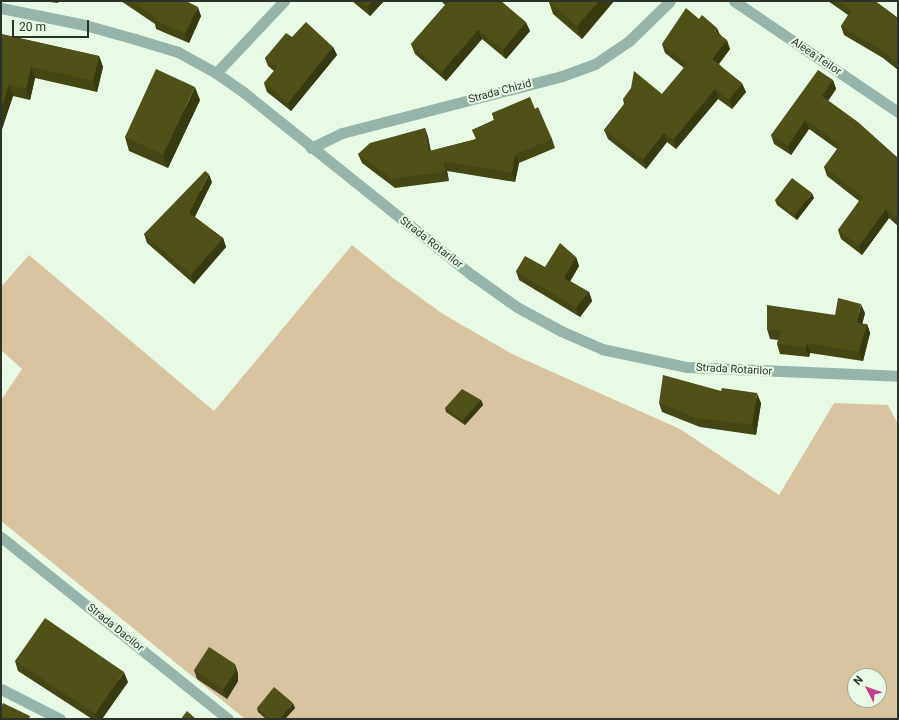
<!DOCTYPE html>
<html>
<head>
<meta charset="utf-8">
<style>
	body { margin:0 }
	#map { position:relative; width:899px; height:720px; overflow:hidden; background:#e8fae5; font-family:Roboto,sans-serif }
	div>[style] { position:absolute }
	.green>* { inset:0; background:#d9c4a1 }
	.minor>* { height:11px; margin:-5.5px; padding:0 5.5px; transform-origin:5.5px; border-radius:5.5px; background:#96b4a9 }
	.tertiary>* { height:11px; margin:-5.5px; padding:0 5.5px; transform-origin:5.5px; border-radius:5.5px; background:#96b4a9 }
	.wall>* { inset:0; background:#444613 }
	.shaded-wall>* { inset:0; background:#37390f }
	.building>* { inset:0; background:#4f5116 }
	span { translate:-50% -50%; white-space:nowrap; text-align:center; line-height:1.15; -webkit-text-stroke:4px #e8fae5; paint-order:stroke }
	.street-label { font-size:11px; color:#2c332b }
	.frame { position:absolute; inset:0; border:2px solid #2c332b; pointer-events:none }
	.north { position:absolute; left:847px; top:668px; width:40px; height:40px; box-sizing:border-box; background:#e8fae5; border:1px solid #9daa9b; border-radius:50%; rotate:311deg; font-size:11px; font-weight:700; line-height:16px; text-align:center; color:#2c332b }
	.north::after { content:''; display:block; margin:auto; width:14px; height:18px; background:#c13f88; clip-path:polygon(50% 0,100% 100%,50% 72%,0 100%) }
	.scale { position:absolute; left:12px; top:20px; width:77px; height:18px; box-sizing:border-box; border:2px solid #2c332b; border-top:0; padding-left:5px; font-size:12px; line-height:14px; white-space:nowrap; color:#2c332b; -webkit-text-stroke:3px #e8fae5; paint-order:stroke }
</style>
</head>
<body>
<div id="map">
	<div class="green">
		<div style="clip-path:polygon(evenodd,352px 245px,393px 278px,443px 314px,512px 354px,680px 429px,779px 495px,834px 403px,888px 405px,898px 424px,898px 719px,245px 719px,1px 521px,1px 400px,22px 369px,1px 350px,1px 287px,29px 255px,214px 411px,352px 245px,855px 676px,879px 676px,879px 700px,855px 700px,855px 676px)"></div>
	</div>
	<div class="minor">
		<div style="left:734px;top:1px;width:198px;rotate:34.1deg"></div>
		<div style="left:216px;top:73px;width:99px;rotate:-46.6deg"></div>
		<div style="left:311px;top:148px;width:34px;rotate:-26deg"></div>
		<div style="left:342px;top:133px;width:227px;rotate:-14.5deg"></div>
		<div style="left:562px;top:76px;width:35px;rotate:-20deg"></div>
		<div style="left:595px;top:64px;width:41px;rotate:-34.1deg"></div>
		<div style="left:629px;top:41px;width:57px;rotate:-44.3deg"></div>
		<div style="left:1px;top:537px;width:291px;rotate:38.7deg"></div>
		<div style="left:1px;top:689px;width:66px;rotate:27deg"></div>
	</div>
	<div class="tertiary">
		<div style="left:1px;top:8px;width:86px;rotate:11.4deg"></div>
		<div style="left:85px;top:25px;width:52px;rotate:15.6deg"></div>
		<div style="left:135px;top:39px;width:45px;rotate:16.8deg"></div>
		<div style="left:178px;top:52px;width:43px;rotate:28.9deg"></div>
		<div style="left:216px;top:73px;width:32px;rotate:35deg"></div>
		<div style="left:242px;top:91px;width:295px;rotate:38.7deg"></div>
		<div style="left:472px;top:275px;width:55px;rotate:35.4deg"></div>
		<div style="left:517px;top:307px;width:50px;rotate:28.6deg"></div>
		<div style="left:561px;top:331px;width:45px;rotate:23.7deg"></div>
		<div style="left:602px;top:349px;width:87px;rotate:12deg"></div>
		<div style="left:687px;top:367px;width:211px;rotate:2.4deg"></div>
	</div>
	<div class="wall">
		<div style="clip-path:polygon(42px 1px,59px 1px,58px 3px)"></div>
		<div style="clip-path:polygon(121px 1px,188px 1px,188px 2px,201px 16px,189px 43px,156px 29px,155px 24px)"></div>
		<div style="clip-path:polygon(352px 1px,384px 1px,370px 16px)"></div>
		<div style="clip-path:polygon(441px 1px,501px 1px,530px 31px,506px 59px,482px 39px,446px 81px,415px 54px,411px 44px,445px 5px)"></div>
		<div style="clip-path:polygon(550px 1px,614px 1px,582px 39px,553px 14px,549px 2px)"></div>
		<div style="clip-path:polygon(828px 1px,875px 1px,898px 18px,898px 70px,883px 58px,844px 35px,841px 26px,848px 15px)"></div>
		<div style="clip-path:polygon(1px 34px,99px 56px,103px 67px,97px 92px,35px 78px,30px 100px,13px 96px,1px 132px)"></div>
		<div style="clip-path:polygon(720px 34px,730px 49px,719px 64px,746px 92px,732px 109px,718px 99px,676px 149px,667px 142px,646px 169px,608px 139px,604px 130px,624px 104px,623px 99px,662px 94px,684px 68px,665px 53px,662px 44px)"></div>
		<div style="clip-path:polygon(292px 37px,333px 47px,337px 55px,291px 111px,267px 92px,264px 83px,274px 71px,268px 66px,265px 58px)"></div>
		<div style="clip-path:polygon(833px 80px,836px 89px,828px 101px,898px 158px,898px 226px,889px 218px,862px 255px,841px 239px,838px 230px,859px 201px,827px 176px,824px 167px,837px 149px,809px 129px,791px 155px,774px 144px,771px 135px)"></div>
		<div style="clip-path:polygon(200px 100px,168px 168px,129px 151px,125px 137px)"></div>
		<div style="clip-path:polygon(535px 109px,552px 139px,555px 148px,519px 163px,515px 182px,447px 171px,449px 181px,395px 188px,362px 163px,358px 154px,425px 128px,428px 137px,431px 151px,476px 139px,472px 130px,494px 120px,492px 113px)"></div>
		<div style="clip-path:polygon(212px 182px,195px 217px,223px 238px,226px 247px,194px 284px,147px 243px,144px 234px)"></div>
		<div style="clip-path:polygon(814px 198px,797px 220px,777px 205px,775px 200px)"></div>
		<div style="clip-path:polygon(576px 257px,579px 266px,570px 281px,589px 292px,592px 301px,580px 317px,519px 280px,516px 271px,545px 267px)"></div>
		<div style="clip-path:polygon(865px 313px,862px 324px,867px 324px,870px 333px,863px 361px,810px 353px,809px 357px,780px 354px,777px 344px,778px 340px,770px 339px,767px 329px,835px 315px)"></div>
		<div style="clip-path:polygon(721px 391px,761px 403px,756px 435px,700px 427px,662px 412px,659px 403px)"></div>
		<div style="clip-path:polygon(481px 400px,483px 405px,465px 425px,446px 412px,445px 408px)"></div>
		<div style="clip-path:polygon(15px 661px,128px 682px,102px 719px,92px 719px,18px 671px)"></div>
		<div style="clip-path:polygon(194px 670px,238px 673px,238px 681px,227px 699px,197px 679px)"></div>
		<div style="clip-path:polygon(257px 708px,295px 708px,285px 719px,266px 719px,258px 712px)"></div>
	</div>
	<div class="shaded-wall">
		<div style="clip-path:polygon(372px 1px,384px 1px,370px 16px,367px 7px)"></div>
		<div style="clip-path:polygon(599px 1px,614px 1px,582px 39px,577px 26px)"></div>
		<div style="clip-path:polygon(198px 7px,201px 16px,189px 43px,185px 34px)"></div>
		<div style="clip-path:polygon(526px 22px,530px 31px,506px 59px,503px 50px)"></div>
		<div style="clip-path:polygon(717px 28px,721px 37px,715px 31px)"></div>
		<div style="clip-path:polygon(478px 30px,482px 39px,446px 81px,442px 72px)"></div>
		<div style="clip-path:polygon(727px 40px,730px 49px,715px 69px,712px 59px)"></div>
		<div style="clip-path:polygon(333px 47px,337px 55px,291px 111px,288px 103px)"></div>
		<div style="clip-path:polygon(99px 56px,103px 67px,97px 92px,93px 81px)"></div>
		<div style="clip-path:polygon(31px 67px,35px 78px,30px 100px,26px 89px)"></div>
		<div style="clip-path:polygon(833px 80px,836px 89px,825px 105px,822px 96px)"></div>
		<div style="clip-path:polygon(742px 83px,746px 92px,732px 109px,729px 100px)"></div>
		<div style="clip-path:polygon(9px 85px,13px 96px,1px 132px,1px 108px)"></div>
		<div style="clip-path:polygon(195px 87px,200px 100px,168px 168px,163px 155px)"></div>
		<div style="clip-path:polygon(715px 89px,718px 99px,676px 149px,673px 140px)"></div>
		<div style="clip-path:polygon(805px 120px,809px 129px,791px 155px,788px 146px)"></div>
		<div style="clip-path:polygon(425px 128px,428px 137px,432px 160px,429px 151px)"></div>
		<div style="clip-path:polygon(664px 133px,667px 142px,646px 169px,643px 160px)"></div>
		<div style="clip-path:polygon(515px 155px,519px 163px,515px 182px,512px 173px)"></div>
		<div style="clip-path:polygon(444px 162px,447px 171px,449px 181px,446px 172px)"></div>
		<div style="clip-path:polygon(209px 174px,212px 182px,192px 221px,189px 213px)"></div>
		<div style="clip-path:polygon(812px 193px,814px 198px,797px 220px,795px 215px)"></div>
		<div style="clip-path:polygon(886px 209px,889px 218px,862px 255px,859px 246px)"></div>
		<div style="clip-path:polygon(898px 211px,898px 223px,896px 218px)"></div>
		<div style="clip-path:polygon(223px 238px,226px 247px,194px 284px,191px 275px)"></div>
		<div style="clip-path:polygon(576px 257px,579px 266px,567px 287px,564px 278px)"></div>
		<div style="clip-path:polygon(589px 292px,592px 301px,580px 317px,576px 308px)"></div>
		<div style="clip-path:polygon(861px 304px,865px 313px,860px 333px,857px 323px)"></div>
		<div style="clip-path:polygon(867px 324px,870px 333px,863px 361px,859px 352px)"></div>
		<div style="clip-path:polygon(807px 343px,810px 353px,809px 357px,806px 348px)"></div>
		<div style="clip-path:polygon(757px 393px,761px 403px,756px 435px,752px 425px)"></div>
		<div style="clip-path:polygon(481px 400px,483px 405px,465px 425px,463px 420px)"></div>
		<div style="clip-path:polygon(235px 664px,238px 673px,238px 681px,227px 699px,223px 690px)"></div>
		<div style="clip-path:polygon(124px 672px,128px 682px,102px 719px,97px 719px,95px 714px)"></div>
		<div style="clip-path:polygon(293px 703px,295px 708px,285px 719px,280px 719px)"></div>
	</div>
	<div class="building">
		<div style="clip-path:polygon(132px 1px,186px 1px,198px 7px,185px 34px,153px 19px,154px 17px)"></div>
		<div style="clip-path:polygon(360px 1px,372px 1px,367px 7px)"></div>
		<div style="clip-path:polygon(447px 1px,501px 1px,526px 22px,503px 50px,478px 30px,442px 72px,411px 44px,448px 2px)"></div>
		<div style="clip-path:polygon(550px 1px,599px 1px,577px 26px,549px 2px)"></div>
		<div style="clip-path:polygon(838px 1px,875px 1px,898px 18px,898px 63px,879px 49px,841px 26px,852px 11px)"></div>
		<div style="clip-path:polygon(686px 8px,699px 19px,702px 15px,717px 28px,715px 31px,727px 40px,712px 59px,742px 83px,729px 100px,715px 89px,673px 140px,664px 133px,643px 160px,604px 130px,626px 102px,623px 99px,631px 88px,634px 71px,662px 94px,687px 64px,662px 44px)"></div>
		<div style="clip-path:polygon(306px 22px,333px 47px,288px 103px,264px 83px,277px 67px,265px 58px,286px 33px,292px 37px)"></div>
		<div style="clip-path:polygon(1px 34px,99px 56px,93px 81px,31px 67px,26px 89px,9px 85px,1px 108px)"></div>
		<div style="clip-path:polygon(156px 69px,195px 87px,163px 155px,125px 137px)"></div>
		<div style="clip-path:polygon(818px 70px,833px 80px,822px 96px,858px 122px,898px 158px,898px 211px,896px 218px,886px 209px,859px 246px,838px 230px,863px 197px,824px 167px,841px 145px,805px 120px,788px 146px,771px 135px)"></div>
		<div style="clip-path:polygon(530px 97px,535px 109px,538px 107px,552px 139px,515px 155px,512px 173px,444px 162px,446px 172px,392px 179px,358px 154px,370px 143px,425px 128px,429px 151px,477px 139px,472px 130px,494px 120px,492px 113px)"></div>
		<div style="clip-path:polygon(205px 171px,209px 174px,189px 213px,223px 238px,191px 275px,144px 234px)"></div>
		<div style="clip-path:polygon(792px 178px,812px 193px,795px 215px,775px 200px)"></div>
		<div style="clip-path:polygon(560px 243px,576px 257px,564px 278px,589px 292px,576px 308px,516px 271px,525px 256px,545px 267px)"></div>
		<div style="clip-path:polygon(838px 298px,861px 304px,857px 323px,867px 324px,859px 352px,807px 343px,806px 348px,777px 344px,781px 331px,767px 329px,767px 305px,835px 315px)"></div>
		<div style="clip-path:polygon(663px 375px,721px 391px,722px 388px,757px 393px,752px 425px,696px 418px,659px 403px)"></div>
		<div style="clip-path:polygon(462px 389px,481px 400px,463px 420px,445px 408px)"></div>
		<div style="clip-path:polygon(45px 618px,124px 672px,95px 714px,15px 661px)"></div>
		<div style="clip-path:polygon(209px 647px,235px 664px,235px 672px,223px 690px,194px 670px)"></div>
		<div style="clip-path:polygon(274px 687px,293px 703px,280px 719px,270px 719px,257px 708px)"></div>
		<div style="clip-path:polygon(3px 703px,30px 716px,29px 719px,1px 719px,1px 707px)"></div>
		<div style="clip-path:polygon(187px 711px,196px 719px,181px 719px)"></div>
	</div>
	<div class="street-label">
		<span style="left:816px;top:57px;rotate:34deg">Aleea Teilor</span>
		<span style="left:500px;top:92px;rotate:-15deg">Strada Chizid</span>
		<span style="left:431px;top:243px;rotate:38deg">Strada Rotarilor</span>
		<span style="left:734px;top:370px;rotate:3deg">Strada Rotarilor</span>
		<span style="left:115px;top:628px;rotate:39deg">Strada Dacilor</span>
	</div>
	<div class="frame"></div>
	<div class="north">N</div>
	<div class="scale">20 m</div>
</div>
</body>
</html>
